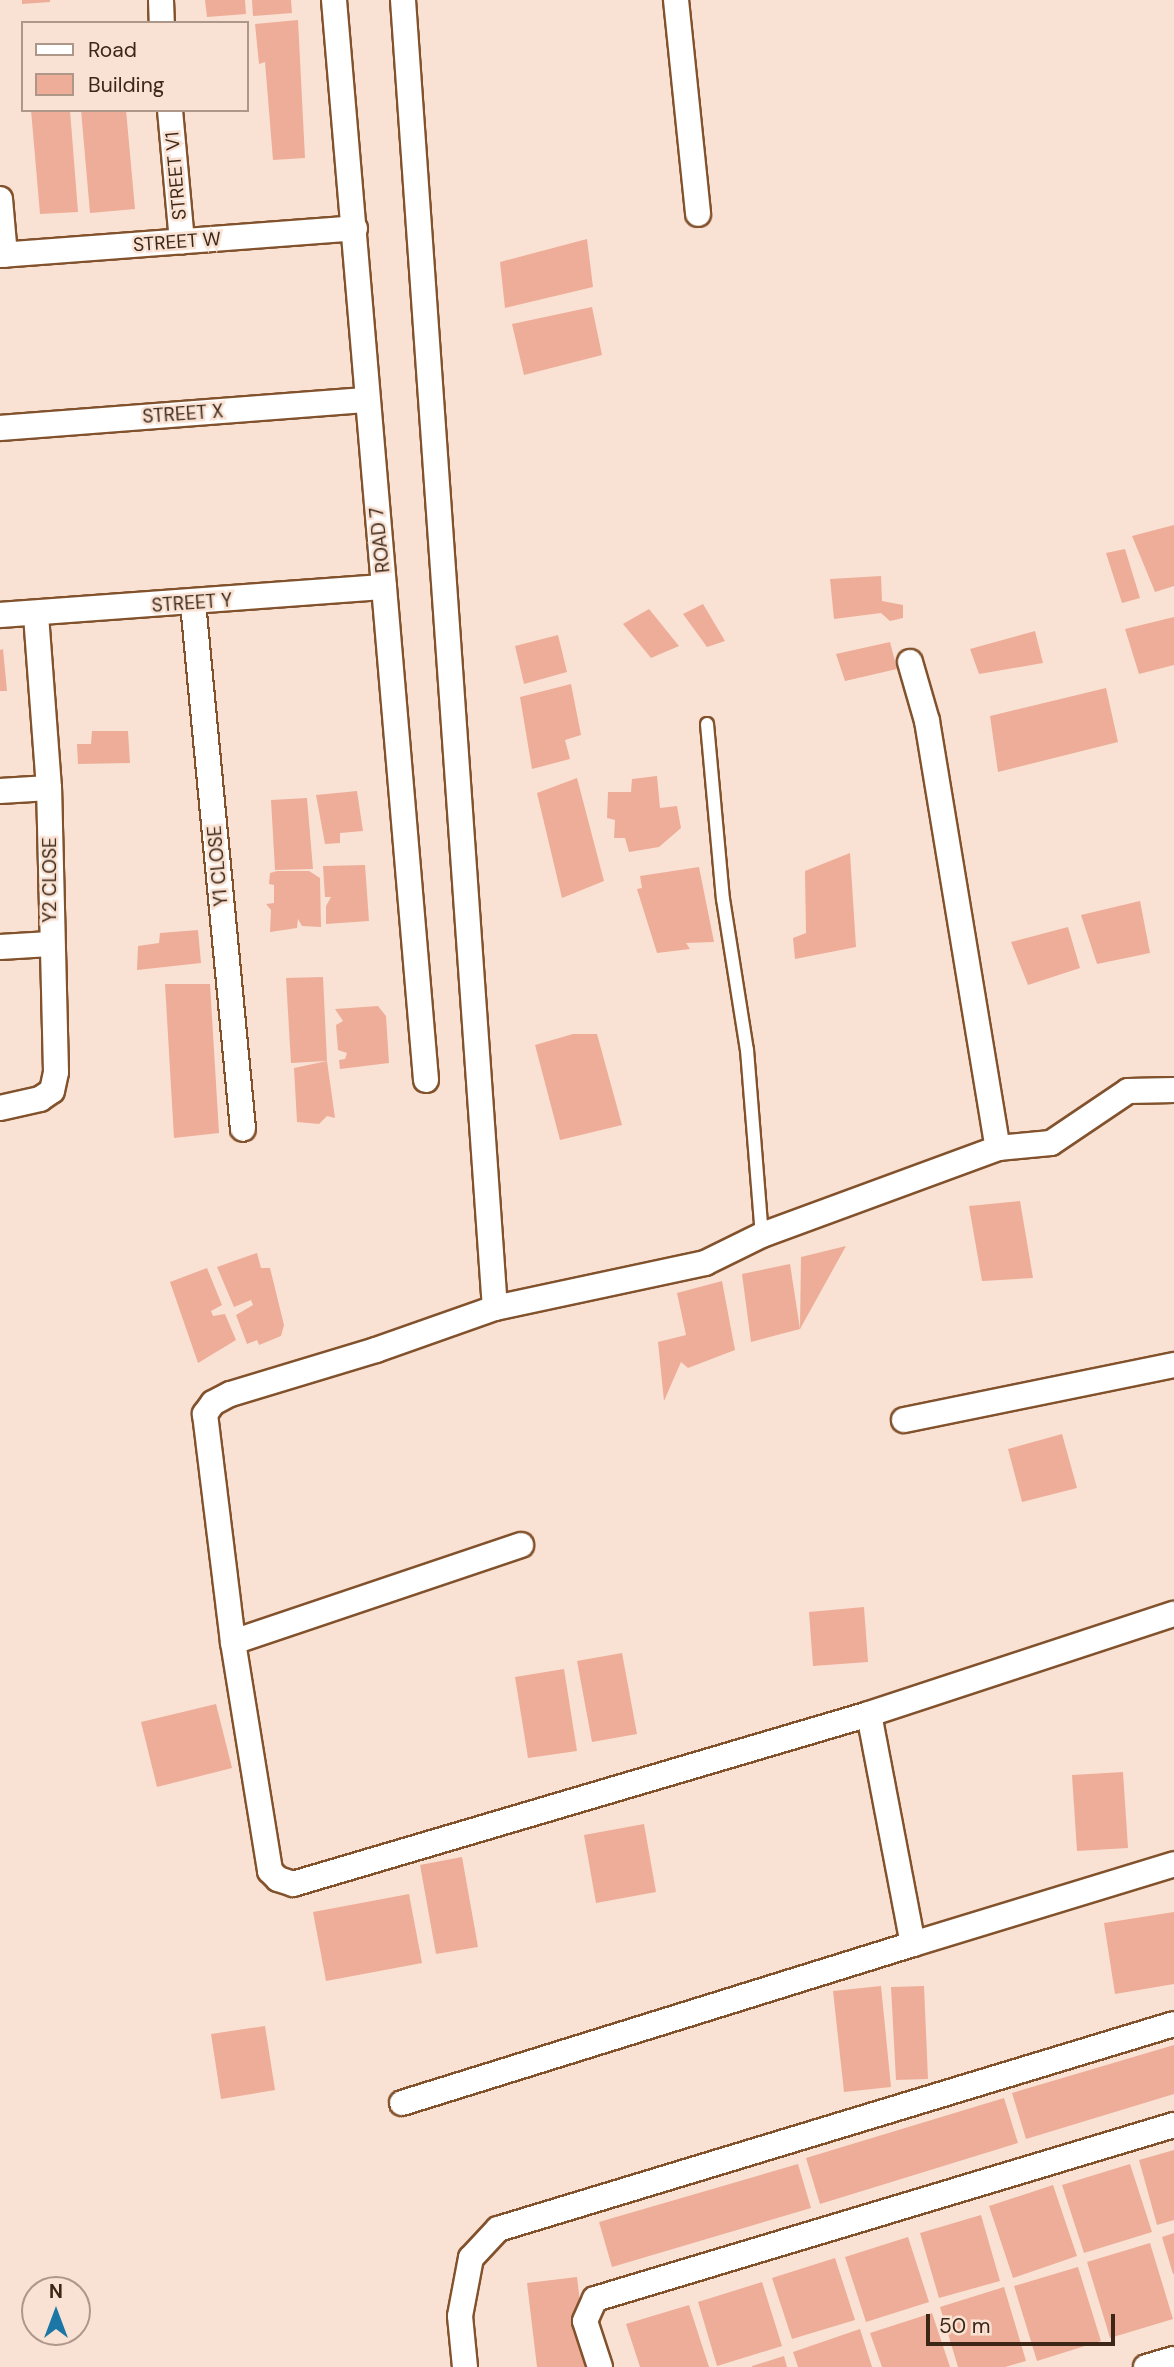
<!DOCTYPE html>
<html>
<head>
<meta charset="utf-8">
<style>
	body { margin:0 }
	#map { position:relative; width:1174px; height:2367px; overflow:hidden; background:#f9e2d3; font-family:"DM Sans",sans-serif }
	div>[style] { position:absolute }
	.building>* { inset:0; background:#eead99 }
	.roads { filter:drop-shadow(2px 0 #82522d) drop-shadow(-2px 0 #82522d) drop-shadow(0 2px #82522d) drop-shadow(0 -2px #82522d) }
	.service>* { height:12px; margin:-6px; padding:0 6px; transform-origin:6px; border-radius:6px; background:#fff }
	.minor>* { height:24px; margin:-12px; padding:0 12px; transform-origin:12px; border-radius:12px; background:#fff }
	span { translate:-50% -50%; white-space:nowrap; text-align:center; line-height:1.15; -webkit-text-stroke:5px #f9e2d3; paint-order:stroke }
	.street-label { font-size:19px; color:#3c2717 }
	.legend { position:absolute; left:21px; top:21px; width:228px; height:91px; box-sizing:border-box; background:#f9e2d3; border:2px solid #ad9788; margin:0; padding:9px 12px; list-style:none; font-size:21px; color:#3c2717 }
	.legend li { display:flex; align-items:center; gap:14px; height:35px }
	.legend b { width:35px; border:2px solid #ad9788 }
	.north { position:absolute; left:21px; top:2276px; width:70px; height:70px; box-sizing:border-box; background:#f9e2d3; border:2px solid #ad9788; border-radius:50%; rotate:0deg; font-size:19px; font-weight:700; line-height:28px; text-align:center; color:#3c2717 }
	.north::after { content:''; display:block; margin:auto; width:24px; height:32px; background:#1d77a6; clip-path:polygon(50% 0,100% 100%,50% 72%,0 100%) }
	.scale { position:absolute; left:926px; top:2314px; width:189px; height:32px; box-sizing:border-box; border:4px solid #3c2717; border-top:0; padding-left:9px; font-size:21px; line-height:24px; white-space:nowrap; color:#3c2717; -webkit-text-stroke:5px #f9e2d3; paint-order:stroke }
</style>
</head>
<body>
<div id="map">
	<div class="building">
		<div style="clip-path:polygon(22px 0,50px 0,50px 2px,22px 4px)"></div>
		<div style="clip-path:polygon(205px 0,245px 0,246px 14px,207px 17px)"></div>
		<div style="clip-path:polygon(252px 0,291px 0,292px 13px,253px 16px)"></div>
		<div style="clip-path:polygon(298px 20px,305px 158px,273px 160px,265px 62px,259px 64px,255px 24px)"></div>
		<div style="clip-path:polygon(31px 110px,70px 110px,78px 212px,40px 214px)"></div>
		<div style="clip-path:polygon(81px 110px,126px 110px,135px 209px,90px 213px)"></div>
		<div style="clip-path:polygon(587px 239px,593px 287px,505px 308px,500px 262px)"></div>
		<div style="clip-path:polygon(592px 307px,602px 355px,524px 375px,512px 324px)"></div>
		<div style="clip-path:polygon(1174px 525px,1174px 586px,1155px 592px,1132px 536px)"></div>
		<div style="clip-path:polygon(1125px 549px,1140px 598px,1122px 603px,1106px 553px)"></div>
		<div style="clip-path:polygon(881px 576px,882px 601px,903px 605px,903px 618px,890px 621px,881px 613px,834px 619px,830px 579px)"></div>
		<div style="clip-path:polygon(703px 604px,725px 641px,707px 647px,683px 614px)"></div>
		<div style="clip-path:polygon(649px 609px,679px 646px,651px 658px,623px 624px)"></div>
		<div style="clip-path:polygon(1174px 617px,1174px 665px,1139px 674px,1125px 629px)"></div>
		<div style="clip-path:polygon(1035px 631px,1043px 663px,979px 674px,970px 649px)"></div>
		<div style="clip-path:polygon(558px 635px,567px 672px,524px 684px,515px 646px)"></div>
		<div style="clip-path:polygon(890px 642px,897px 669px,845px 681px,836px 654px)"></div>
		<div style="clip-path:polygon(3px 649px,7px 691px,0 691px,0 650px)"></div>
		<div style="clip-path:polygon(571px 684px,581px 735px,565px 740px,570px 759px,532px 769px,520px 697px)"></div>
		<div style="clip-path:polygon(1106px 688px,1118px 742px,998px 772px,990px 716px)"></div>
		<div style="clip-path:polygon(92px 731px,128px 731px,130px 763px,78px 764px,77px 744px,91px 744px)"></div>
		<div style="clip-path:polygon(657px 776px,660px 808px,677px 806px,681px 828px,659px 847px,629px 852px,625px 838px,614px 838px,615px 820px,607px 818px,608px 792px,631px 792px,632px 779px)"></div>
		<div style="clip-path:polygon(577px 778px,604px 881px,562px 898px,537px 793px)"></div>
		<div style="clip-path:polygon(357px 791px,363px 831px,340px 833px,340px 843px,325px 844px,316px 795px)"></div>
		<div style="clip-path:polygon(307px 798px,313px 869px,275px 870px,271px 800px)"></div>
		<div style="clip-path:polygon(850px 853px,856px 947px,795px 959px,793px 938px,806px 933px,805px 871px)"></div>
		<div style="clip-path:polygon(365px 865px,369px 921px,326px 924px,326px 906px,331px 897px,325px 897px,323px 866px)"></div>
		<div style="clip-path:polygon(699px 867px,714px 942px,686px 943px,690px 949px,657px 953px,637px 889px,642px 888px,640px 876px)"></div>
		<div style="clip-path:polygon(277px 871px,309px 871px,320px 878px,321px 927px,302px 926px,298px 919px,297px 928px,270px 932px,271px 910px,266px 904px,274px 903px,274px 885px,269px 884px,270px 873px)"></div>
		<div style="clip-path:polygon(1140px 901px,1150px 953px,1097px 964px,1081px 915px)"></div>
		<div style="clip-path:polygon(1068px 927px,1080px 968px,1028px 985px,1011px 942px)"></div>
		<div style="clip-path:polygon(198px 930px,201px 963px,137px 970px,138px 946px,159px 943px,160px 933px)"></div>
		<div style="clip-path:polygon(323px 977px,327px 1061px,291px 1063px,286px 978px)"></div>
		<div style="clip-path:polygon(165px 984px,210px 984px,219px 1133px,174px 1138px)"></div>
		<div style="clip-path:polygon(378px 1006px,386px 1016px,389px 1063px,340px 1069px,339px 1060px,345px 1059px,347px 1053px,338px 1050px,336px 1025px,343px 1021px,335px 1009px)"></div>
		<div style="clip-path:polygon(573px 1034px,597px 1034px,622px 1125px,560px 1140px,535px 1045px)"></div>
		<div style="clip-path:polygon(327px 1061px,335px 1118px,327px 1116px,319px 1124px,297px 1122px,294px 1068px)"></div>
		<div style="clip-path:polygon(1020px 1201px,1033px 1278px,982px 1281px,969px 1206px)"></div>
		<div style="clip-path:polygon(846px 1246px,800px 1329px,801px 1257px)"></div>
		<div style="clip-path:polygon(257px 1253px,261px 1268px,270px 1268px,284px 1325px,281px 1336px,259px 1345px,257px 1340px,247px 1344px,236px 1315px,253px 1305px,251px 1300px,234px 1307px,217px 1267px)"></div>
		<div style="clip-path:polygon(790px 1264px,800px 1329px,751px 1342px,742px 1274px)"></div>
		<div style="clip-path:polygon(207px 1268px,222px 1305px,211px 1311px,213px 1316px,225px 1314px,236px 1340px,198px 1363px,170px 1282px)"></div>
		<div style="clip-path:polygon(722px 1281px,735px 1350px,688px 1368px,681px 1362px,664px 1401px,658px 1342px,686px 1335px,677px 1293px)"></div>
		<div style="clip-path:polygon(1062px 1434px,1077px 1488px,1022px 1502px,1008px 1449px)"></div>
		<div style="clip-path:polygon(864px 1607px,868px 1662px,813px 1666px,809px 1612px)"></div>
		<div style="clip-path:polygon(622px 1653px,637px 1734px,592px 1742px,577px 1661px)"></div>
		<div style="clip-path:polygon(564px 1669px,577px 1751px,528px 1758px,515px 1677px)"></div>
		<div style="clip-path:polygon(216px 1704px,232px 1768px,157px 1787px,141px 1722px)"></div>
		<div style="clip-path:polygon(1123px 1772px,1128px 1848px,1077px 1851px,1072px 1775px)"></div>
		<div style="clip-path:polygon(644px 1824px,656px 1892px,596px 1903px,584px 1835px)"></div>
		<div style="clip-path:polygon(462px 1857px,478px 1947px,436px 1954px,420px 1865px)"></div>
		<div style="clip-path:polygon(409px 1894px,422px 1963px,326px 1981px,313px 1912px)"></div>
		<div style="clip-path:polygon(1174px 1912px,1174px 1984px,1115px 1994px,1104px 1923px)"></div>
		<div style="clip-path:polygon(881px 1986px,891px 2087px,844px 2092px,833px 1991px)"></div>
		<div style="clip-path:polygon(924px 1986px,928px 2079px,896px 2080px,891px 1987px)"></div>
		<div style="clip-path:polygon(265px 2026px,275px 2090px,221px 2099px,211px 2034px)"></div>
		<div style="clip-path:polygon(1174px 2045px,1174px 2094px,1026px 2139px,1012px 2093px)"></div>
		<div style="clip-path:polygon(1004px 2098px,1018px 2143px,820px 2204px,806px 2158px)"></div>
		<div style="clip-path:polygon(1174px 2150px,1174px 2220px,1157px 2225px,1139px 2160px)"></div>
		<div style="clip-path:polygon(798px 2164px,811px 2208px,612px 2267px,599px 2222px)"></div>
		<div style="clip-path:polygon(1130px 2164px,1152px 2232px,1084px 2253px,1062px 2185px)"></div>
		<div style="clip-path:polygon(1053px 2185px,1077px 2256px,1013px 2278px,989px 2206px)"></div>
		<div style="clip-path:polygon(981px 2215px,1000px 2281px,939px 2298px,920px 2233px)"></div>
		<div style="clip-path:polygon(1174px 2233px,1174px 2274px,1173px 2274px,1162px 2237px)"></div>
		<div style="clip-path:polygon(908px 2237px,929px 2302px,866px 2322px,845px 2257px)"></div>
		<div style="clip-path:polygon(1150px 2243px,1173px 2319px,1110px 2338px,1087px 2262px)"></div>
		<div style="clip-path:polygon(835px 2258px,855px 2320px,792px 2339px,772px 2278px)"></div>
		<div style="clip-path:polygon(1078px 2267px,1101px 2341px,1037px 2361px,1014px 2286px)"></div>
		<div style="clip-path:polygon(577px 2277px,588px 2367px,537px 2367px,527px 2283px)"></div>
		<div style="clip-path:polygon(762px 2282px,782px 2346px,717px 2366px,698px 2302px)"></div>
		<div style="clip-path:polygon(1004px 2287px,1026px 2361px,1005px 2367px,958px 2367px,940px 2307px)"></div>
		<div style="clip-path:polygon(689px 2305px,709px 2367px,640px 2367px,626px 2324px)"></div>
		<div style="clip-path:polygon(932px 2313px,950px 2367px,882px 2367px,870px 2333px)"></div>
		<div style="clip-path:polygon(860px 2329px,872px 2367px,798px 2367px,793px 2352px)"></div>
		<div style="clip-path:polygon(784px 2356px,787px 2367px,752px 2367px,752px 2366px)"></div>
	</div>
	<div class="roads">
		<div class="service">
			<div style="left:707px;top:724px;width:176px;rotate:84.8deg"></div>
			<div style="left:723px;top:899px;width:153px;rotate:81deg"></div>
			<div style="left:747px;top:1050px;width:186px;rotate:85.4deg"></div>
		</div>
		<div class="minor">
			<div style="left:161px;top:0;width:23px;rotate:88deg"></div>
			<div style="left:334px;top:0;width:1084px;rotate:85.13deg"></div>
			<div style="left:403px;top:0;width:1311px;rotate:85.98deg"></div>
			<div style="left:495px;top:1308px;width:215px;rotate:-12.1deg"></div>
			<div style="left:705px;top:1263px;width:64px;rotate:-26.2deg"></div>
			<div style="left:762px;top:1235px;width:252px;rotate:-20.2deg"></div>
			<div style="left:998px;top:1148px;width:53px;rotate:-5.4deg"></div>
			<div style="left:1051px;top:1143px;width:93px;rotate:-34deg"></div>
			<div style="left:1128px;top:1091px;width:46px;rotate:-1.2deg"></div>
			<div style="left:676px;top:0;width:215px;rotate:84.1deg"></div>
			<div style="left:170px;top:110px;width:132px;rotate:84.8deg"></div>
			<div style="left:0;top:199px;width:56px;rotate:84.9deg"></div>
			<div style="left:0;top:255px;width:356px;rotate:-4.3deg"></div>
			<div style="left:0;top:428px;width:367px;rotate:-4.4deg"></div>
			<div style="left:193px;top:603px;width:528px;rotate:84.57deg"></div>
			<div style="left:0;top:615px;width:385px;rotate:-4.2deg"></div>
			<div style="left:910px;top:662px;width:61px;rotate:73.9deg"></div>
			<div style="left:927px;top:721px;width:433px;rotate:80.6deg"></div>
			<div style="left:0;top:791px;width:49px;rotate:-3.5deg"></div>
			<div style="left:0;top:947px;width:50px;rotate:-3.4deg"></div>
			<div style="left:0;top:1108px;width:41px;rotate:-12.7deg"></div>
			<div style="left:40px;top:1099px;width:14px;rotate:-34deg"></div>
			<div style="left:52px;top:1091px;width:19px;rotate:-78deg"></div>
			<div style="left:56px;top:1072px;width:284px;rotate:-91.4deg"></div>
			<div style="left:49px;top:788px;width:174px;rotate:-94.3deg"></div>
			<div style="left:495px;top:1308px;width:126px;rotate:160.6deg"></div>
			<div style="left:376px;top:1350px;width:152px;rotate:163.2deg"></div>
			<div style="left:230px;top:1394px;width:19px;rotate:152deg"></div>
			<div style="left:213px;top:1403px;width:14px;rotate:126deg"></div>
			<div style="left:205px;top:1414px;width:230px;rotate:83deg"></div>
			<div style="left:233px;top:1642px;width:232px;rotate:80.8deg"></div>
			<div style="left:270px;top:1871px;width:11px;rotate:45deg"></div>
			<div style="left:278px;top:1879px;width:16px;rotate:18deg"></div>
			<div style="left:293px;top:1884px;width:601px;rotate:-16.44deg"></div>
			<div style="left:869px;top:1714px;width:321px;rotate:-18.2deg"></div>
			<div style="left:904px;top:1420px;width:276px;rotate:-11.5deg"></div>
			<div style="left:233px;top:1642px;width:304px;rotate:-18.6deg"></div>
			<div style="left:869px;top:1714px;width:234px;rotate:79.2deg"></div>
			<div style="left:913px;top:1944px;width:273px;rotate:-17deg"></div>
			<div style="left:402px;top:2103px;width:535px;rotate:-17.28deg"></div>
			<div style="left:465px;top:2367px;width:51px;rotate:-95.6deg"></div>
			<div style="left:460px;top:2316px;width:59px;rotate:-79.3deg"></div>
			<div style="left:471px;top:2258px;width:40px;rotate:-47deg"></div>
			<div style="left:498px;top:2229px;width:706px;rotate:-16.87deg"></div>
			<div style="left:600px;top:2367px;width:48px;rotate:-108.1deg"></div>
			<div style="left:585px;top:2321px;width:24px;rotate:-66deg"></div>
			<div style="left:595px;top:2299px;width:605px;rotate:-16.73deg"></div>
			<div style="left:1146px;top:2367px;width:29px;rotate:-16deg"></div>
		</div>
	</div>
	<div class="street-label">
		<span style="left:176px;top:176px;rotate:-95deg">STREET V1</span>
		<span style="left:177px;top:242px;rotate:-4deg">STREET W</span>
		<span style="left:183px;top:414px;rotate:-4deg">STREET X</span>
		<span style="left:380px;top:540px;rotate:-96deg">ROAD 7</span>
		<span style="left:192px;top:603px;rotate:-4deg">STREET Y</span>
		<span style="left:218px;top:866px;rotate:-95deg">Y1 CLOSE</span>
		<span style="left:50px;top:880px;rotate:-90deg">Y2 CLOSE</span>
	</div>
	<ul class="legend">
	<li><b style="height:9px;background:#fff"></b>Road</li>
	<li><b style="height:19px;background:#eead99"></b>Building</li>
	</ul>
	<div class="north">N</div>
	<div class="scale">50 m</div>
</div>
</body>
</html>
